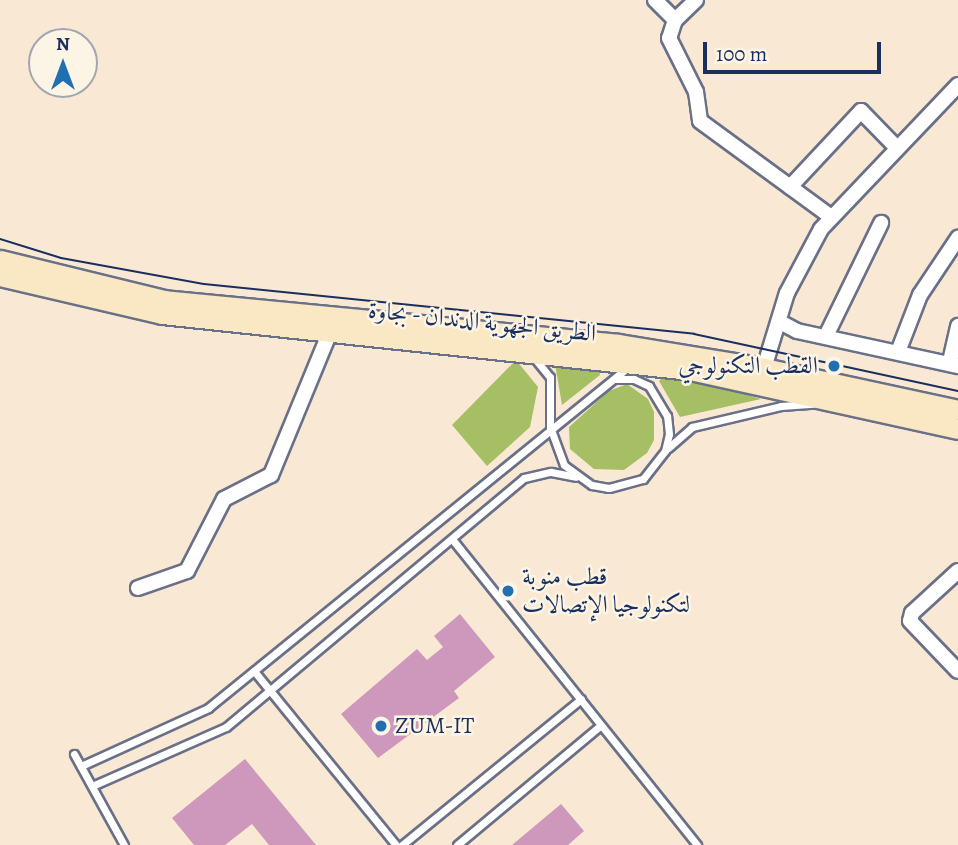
<!DOCTYPE html>
<html>
<head>
<meta charset="utf-8">
<style>
	body { margin:0 }
	#map { position:relative; width:958px; height:845px; overflow:hidden; background:#f9e9d4; font-family:Alegreya,Amiri,serif }
	div>[style] { position:absolute }
	.green>* { inset:0; background:#a6be64 }
	.building>* { inset:0; background:#cd98bb }
	.roads { filter:drop-shadow(2px 0 #697087) drop-shadow(-2px 0 #697087) drop-shadow(0 2px #697087) drop-shadow(0 -2px #697087) }
	.lane>* { height:7px; margin:-3.5px; padding:0 3.5px; transform-origin:3.5px; border-radius:3.5px; background:#fff }
	.street>* { height:14px; margin:-7px; padding:0 7px; transform-origin:7px; border-radius:7px; background:#fff }
	.secondary>* { height:19px; margin:-9.5px; padding:0 9.5px; transform-origin:9.5px; border-radius:9.5px; background:#fae7c3 }
	.tram>* { height:2px; margin:-1px; padding:0 1px; transform-origin:1px; border-radius:1px; background:#1b2f5e }
	.dots>* { width:19px; height:19px; translate:-50% -50%; box-sizing:border-box; border:4px solid #fcf5e5; border-radius:50% }
	span { translate:-50% -50%; white-space:nowrap; text-align:center; line-height:1.15; -webkit-text-stroke:5px #fcf5e5; paint-order:stroke }
	.street-label { font-size:24px; color:#1b2f5e }
	.poi-label { font-size:24px; color:#1b2f5e }
	.right { translate:-100% -50%; text-align:right }
	.left { translate:0 -50%; text-align:left }
	.north { position:absolute; left:28px; top:28px; width:70px; height:70px; box-sizing:border-box; background:#fcf5e5; border:2px solid #a2a6af; border-radius:50%; rotate:0deg; font-size:19px; font-weight:700; line-height:28px; text-align:center; color:#1b2f5e }
	.north::after { content:''; display:block; margin:auto; width:24px; height:32px; background:#1f6fb2; clip-path:polygon(50% 0,100% 100%,50% 72%,0 100%) }
	.scale { position:absolute; left:703px; top:42px; width:178px; height:32px; box-sizing:border-box; border:4px solid #1b2f5e; border-top:0; padding-left:9px; font-size:21px; line-height:24px; white-space:nowrap; color:#1b2f5e; -webkit-text-stroke:5px #fcf5e5; paint-order:stroke }
</style>
</head>
<body>
<div id="map">
	<div class="green">
		<div style="clip-path:polygon(516px 360px,538px 387px,530px 427px,487px 466px,452px 425px)"></div>
		<div style="clip-path:polygon(555px 364px,598px 370px,600px 375px,562px 405px)"></div>
		<div style="clip-path:polygon(662px 378px,711px 384px,761px 399px,680px 417px,659px 381px)"></div>
		<div style="clip-path:polygon(627px 384px,648px 399px,654px 412px,654px 440px,647px 453px,624px 470px,594px 469px,570px 449px,569px 427px,609px 391px)"></div>
	</div>
	<div class="building">
		<div style="clip-path:polygon(460px 614px,495px 657px,454px 691px,459px 698px,378px 758px,341px 714px,417px 649px,427px 660px,443px 647px,434px 636px)"></div>
		<div style="clip-path:polygon(245px 759px,316px 845px,269px 845px,252px 824px,225px 845px,194px 845px,172px 818px)"></div>
		<div style="clip-path:polygon(561px 804px,584px 831px,568px 845px,512px 845px)"></div>
	</div>
	<div class="roads">
		<div class="lane">
			<div style="left:536px;top:360px;width:22px;rotate:51deg"></div>
			<div style="left:550px;top:377px;width:50px;rotate:90deg"></div>
			<div style="left:550px;top:427px;width:40px;rotate:69.8deg"></div>
			<div style="left:564px;top:465px;width:34px;rotate:36deg"></div>
			<div style="left:592px;top:485px;width:17px;rotate:10deg"></div>
			<div style="left:609px;top:488px;width:35px;rotate:-15deg"></div>
			<div style="left:643px;top:479px;width:36px;rotate:-52deg"></div>
			<div style="left:665px;top:451px;width:17px;rotate:-77deg"></div>
			<div style="left:669px;top:434px;width:18px;rotate:-96deg"></div>
			<div style="left:667px;top:416px;width:35px;rotate:-121deg"></div>
			<div style="left:649px;top:386px;width:17px;rotate:-155deg"></div>
			<div style="left:634px;top:379px;width:20px;rotate:180deg"></div>
			<div style="left:668px;top:448px;width:32px;rotate:-41deg"></div>
			<div style="left:692px;top:427px;width:91px;rotate:-13.3deg"></div>
			<div style="left:781px;top:406px;width:32px;rotate:-4deg"></div>
			<div style="left:452px;top:539px;width:392px;rotate:51.3deg"></div>
			<div style="left:254px;top:671px;width:225px;rotate:50.8deg"></div>
			<div style="left:74px;top:754px;width:104px;rotate:61.2deg"></div>
			<div style="left:81px;top:766px;width:140px;rotate:-24.5deg"></div>
			<div style="left:208px;top:708px;width:540px;rotate:-39.06deg"></div>
			<div style="left:92px;top:786px;width:146px;rotate:-23.8deg"></div>
			<div style="left:226px;top:727px;width:388px;rotate:-39.9deg"></div>
			<div style="left:524px;top:478px;width:28px;rotate:-13deg"></div>
			<div style="left:551px;top:472px;width:25px;rotate:11deg"></div>
			<div style="left:402px;top:845px;width:231px;rotate:-39.2deg"></div>
			<div style="left:457px;top:845px;width:187px;rotate:-39.8deg"></div>
		</div>
		<div class="street">
			<div style="left:655px;top:0;width:28px;rotate:45deg"></div>
			<div style="left:696px;top:0;width:29px;rotate:136deg"></div>
			<div style="left:675px;top:20px;width:19px;rotate:108deg"></div>
			<div style="left:669px;top:38px;width:60px;rotate:63.4deg"></div>
			<div style="left:696px;top:92px;width:29px;rotate:82deg"></div>
			<div style="left:700px;top:121px;width:162px;rotate:36.2deg"></div>
			<div style="left:790px;top:187px;width:104px;rotate:-46.9deg"></div>
			<div style="left:861px;top:111px;width:50px;rotate:45.8deg"></div>
			<div style="left:780px;top:322px;width:19px;rotate:28deg"></div>
			<div style="left:797px;top:331px;width:165px;rotate:12.3deg"></div>
			<div style="left:826px;top:336px;width:126px;rotate:-64deg"></div>
			<div style="left:898px;top:352px;width:61px;rotate:-68.9deg"></div>
			<div style="left:920px;top:295px;width:69px;rotate:-56.3deg"></div>
			<div style="left:951px;top:357px;width:32px;rotate:-77deg"></div>
			<div style="left:764px;top:368px;width:78px;rotate:-73deg"></div>
			<div style="left:787px;top:293px;width:72px;rotate:-62deg"></div>
			<div style="left:821px;top:229px;width:199px;rotate:-46.4deg"></div>
			<div style="left:958px;top:571px;width:62px;rotate:137.6deg"></div>
			<div style="left:912px;top:613px;width:8px;rotate:104deg"></div>
			<div style="left:910px;top:621px;width:69px;rotate:46.2deg"></div>
			<div style="left:138px;top:588px;width:52px;rotate:-19.1deg"></div>
			<div style="left:187px;top:571px;width:81px;rotate:-62.8deg"></div>
			<div style="left:224px;top:499px;width:53px;rotate:-27.1deg"></div>
			<div style="left:271px;top:475px;width:155px;rotate:-67.6deg"></div>
		</div>
		<div class="secondary">
			<div style="left:0;top:260px;width:169px;rotate:13.7deg"></div>
			<div style="left:164px;top:300px;width:456px;rotate:5.5deg"></div>
			<div style="left:618px;top:344px;width:148px;rotate:9.3deg"></div>
			<div style="left:764px;top:368px;width:198px;rotate:12.2deg"></div>
			<div style="left:0;top:276px;width:166px;rotate:13.2deg"></div>
			<div style="left:162px;top:314px;width:531px;rotate:6.05deg"></div>
			<div style="left:690px;top:370px;width:274px;rotate:12.4deg"></div>
		</div>
	</div>
	<div class="tram">
		<div style="left:0;top:239px;width:64px;rotate:17.3deg"></div>
		<div style="left:61px;top:258px;width:145px;rotate:10.3deg"></div>
		<div style="left:204px;top:284px;width:493px;rotate:5.8deg"></div>
		<div style="left:694px;top:334px;width:270px;rotate:12.2deg"></div>
	</div>
	<div class="dots">
		<div style="left:834px;top:366px;background:#1f6fb2"></div>
		<div style="left:508px;top:591px;background:#1f6fb2"></div>
		<div style="left:381px;top:726px;background:#1f6fb2"></div>
	</div>
	<div class="street-label">
		<span style="left:482px;top:322px;rotate:6deg">الطريق الجهوية الدندان - بجاوة</span>
	</div>
	<div class="poi-label">
		<span class="right" style="left:818px;top:366px">القطب التكنولوجي</span>
		<span class="left" style="left:522px;top:591px">قطب منوبة<br>لتكنولوجيا الإتصالات</span>
		<span class="left" style="left:395px;top:726px">ZUM-IT</span>
	</div>
	<div class="north">N</div>
	<div class="scale">100 m</div>
</div>
</body>
</html>
